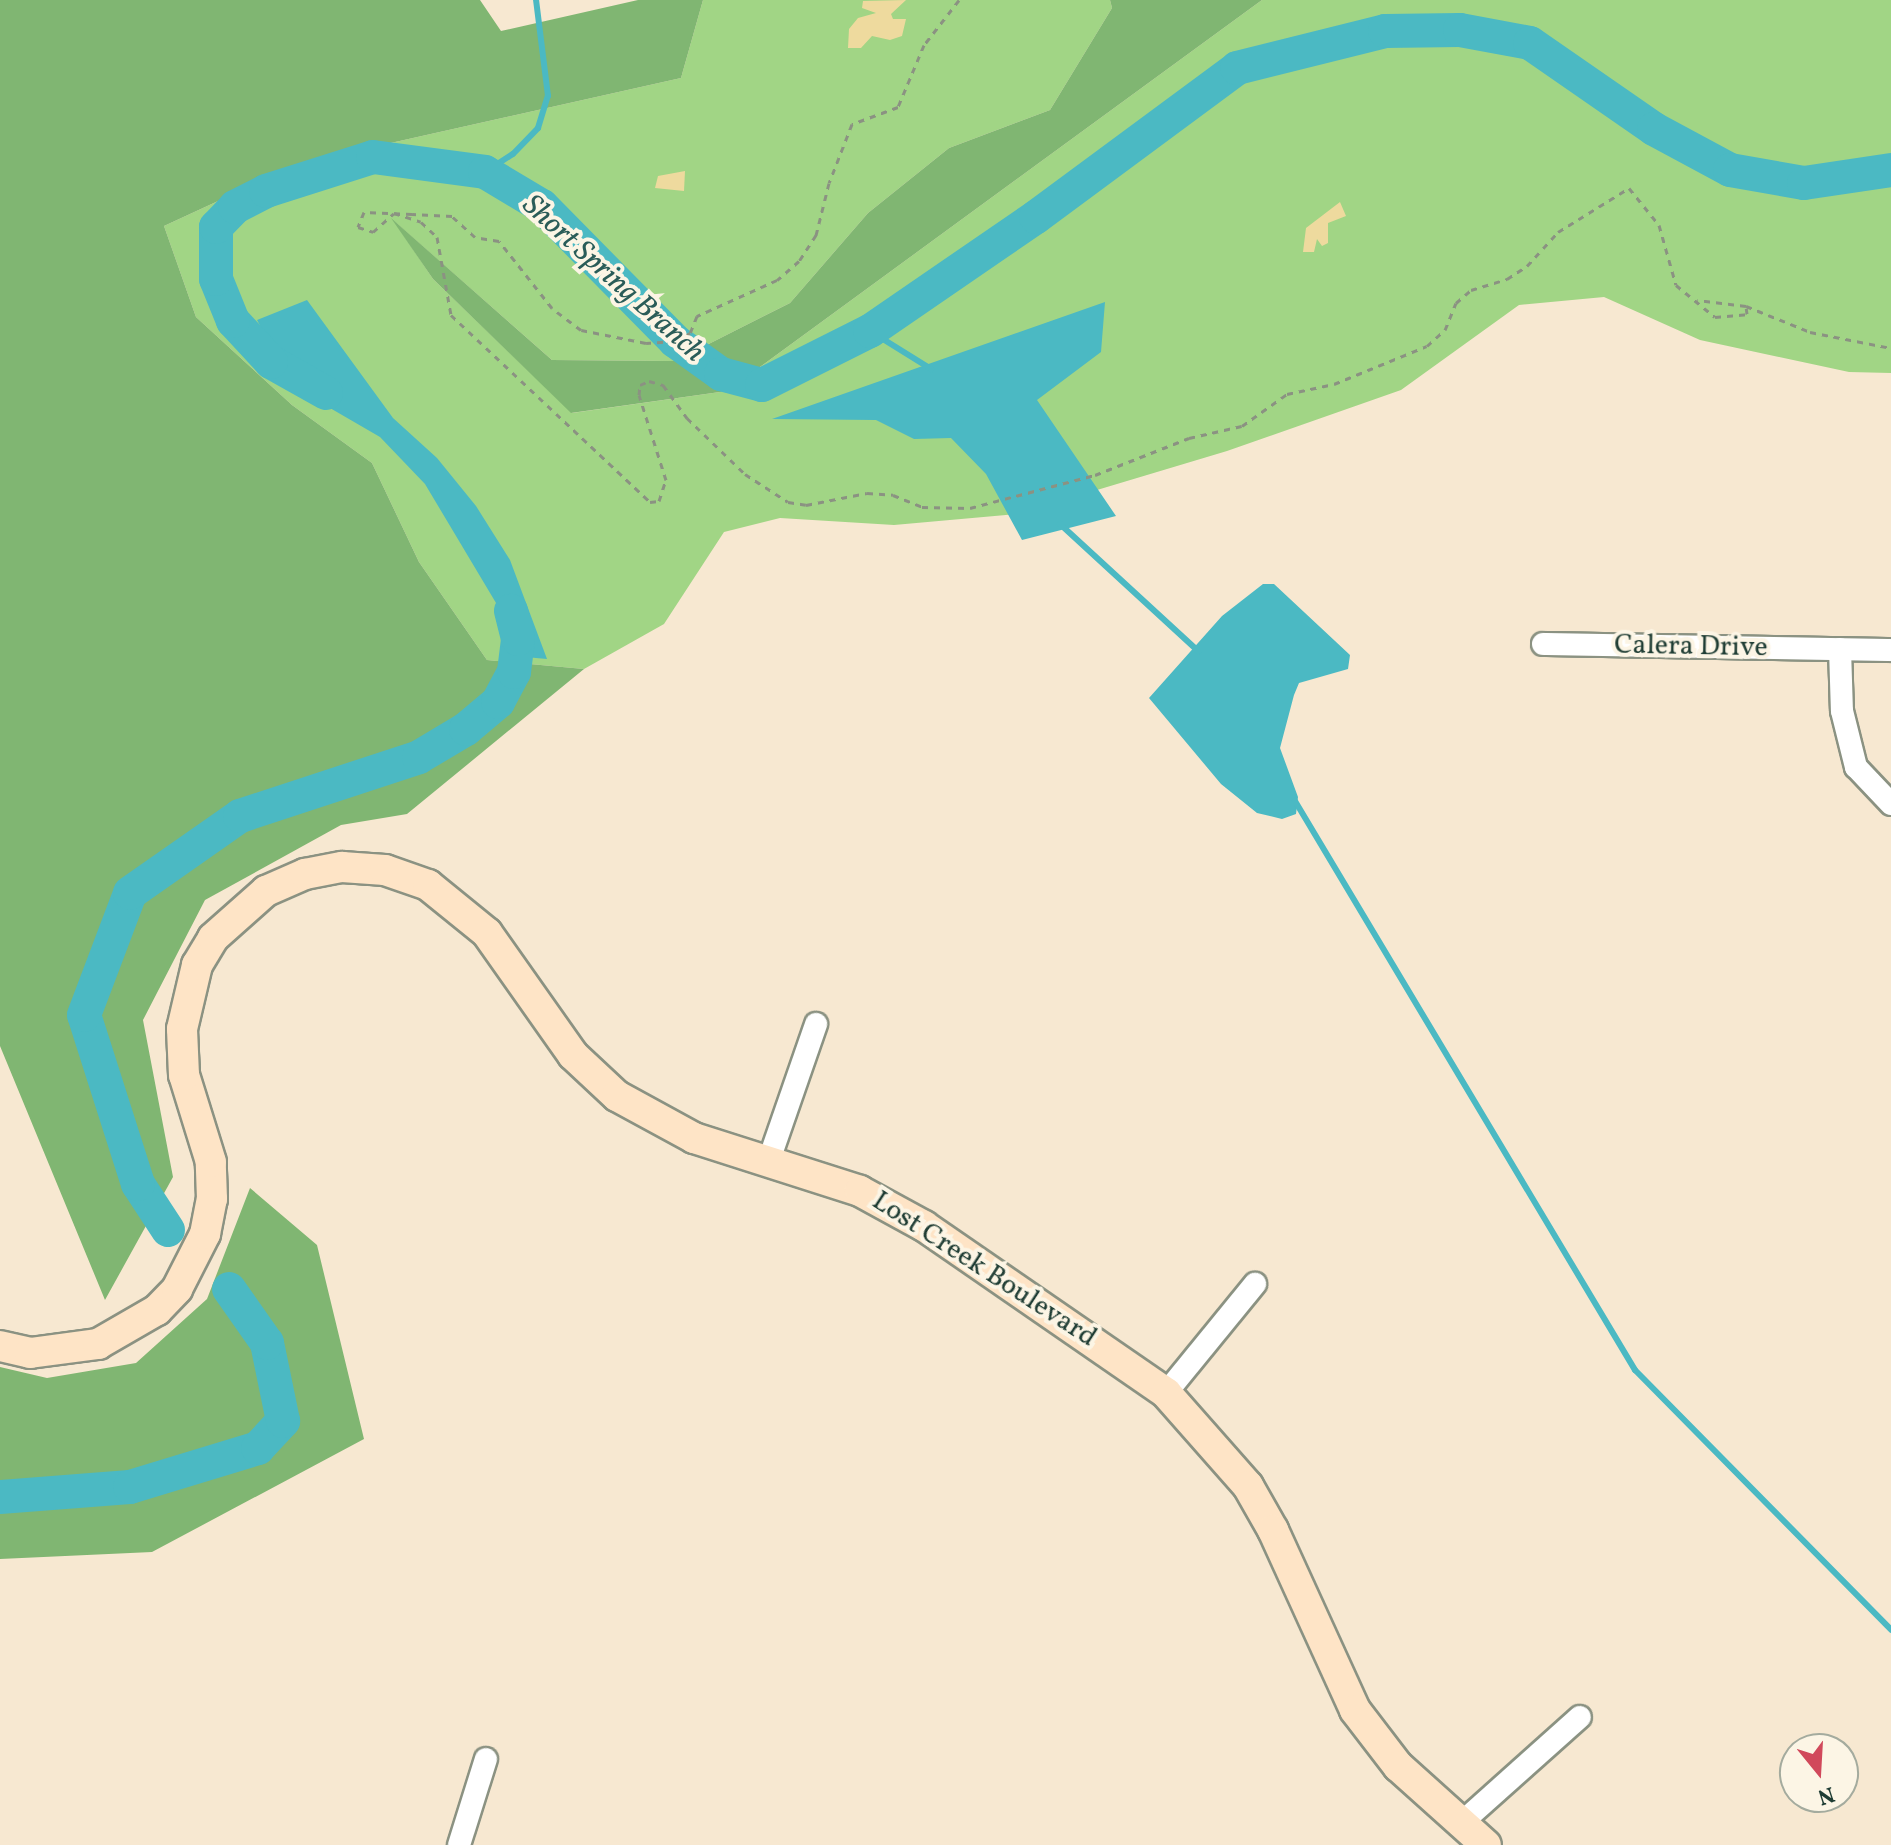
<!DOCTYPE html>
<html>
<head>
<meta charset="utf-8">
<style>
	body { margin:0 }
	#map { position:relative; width:1891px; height:1845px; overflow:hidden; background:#f7e8d1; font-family:Vollkorn,serif }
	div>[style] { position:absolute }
	.green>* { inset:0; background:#a1d585 }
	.forest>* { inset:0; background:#80b672 }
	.sand>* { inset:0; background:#eeda9e }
	.water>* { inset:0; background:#4bb9c3 }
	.stream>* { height:6px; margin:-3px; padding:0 3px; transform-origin:3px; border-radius:3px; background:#4bb9c3 }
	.river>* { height:34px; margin:-17px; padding:0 17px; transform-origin:17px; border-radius:17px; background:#4bb9c3 }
	.path>* { height:3px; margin-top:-1.5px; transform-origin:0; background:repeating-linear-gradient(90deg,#8b9282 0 6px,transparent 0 12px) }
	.roads { filter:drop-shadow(2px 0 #8b9282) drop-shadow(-2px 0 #8b9282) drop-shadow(0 2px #8b9282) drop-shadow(0 -2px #8b9282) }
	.street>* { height:22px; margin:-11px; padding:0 11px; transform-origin:11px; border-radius:11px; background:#fff }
	.secondary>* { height:30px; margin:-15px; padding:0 15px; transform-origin:15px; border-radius:15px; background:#fee4c6 }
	span { translate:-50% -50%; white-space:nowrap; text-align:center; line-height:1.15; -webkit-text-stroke:8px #fcf5e5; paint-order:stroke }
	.street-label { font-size:28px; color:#1f3d34 }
	.water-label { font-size:30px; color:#2a5c58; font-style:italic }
	.north { position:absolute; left:1779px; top:1733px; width:80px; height:80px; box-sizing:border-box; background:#fcf5e5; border:2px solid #a4ab9e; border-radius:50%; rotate:162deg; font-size:22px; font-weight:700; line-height:32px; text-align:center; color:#1f3d34 }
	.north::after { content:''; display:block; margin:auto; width:28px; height:36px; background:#d1495b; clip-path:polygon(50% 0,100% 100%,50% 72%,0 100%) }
</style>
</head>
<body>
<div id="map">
	<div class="green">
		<div style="clip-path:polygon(703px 0,1110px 0,1112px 8px,1050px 110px,949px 148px,868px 213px,790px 303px,675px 361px,552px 360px,394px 221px,433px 279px,572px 413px,727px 391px,1262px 0,1891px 0,1891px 373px,1849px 372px,1700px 340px,1604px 297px,1519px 305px,1401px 390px,1227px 451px,1017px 514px,894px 525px,780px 518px,724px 532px,664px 624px,584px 669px,487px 660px,419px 562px,372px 463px,292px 405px,196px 317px,164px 226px,229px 196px,346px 153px,681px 78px)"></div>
	</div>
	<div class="forest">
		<div style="clip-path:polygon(0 0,480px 0,501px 31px,638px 0,703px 0,681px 78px,346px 153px,229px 196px,164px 226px,196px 317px,292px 405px,372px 463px,419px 562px,487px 660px,584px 669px,407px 814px,341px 825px,205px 900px,143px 1020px,173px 1177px,105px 1300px,0 1046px)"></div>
		<div style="clip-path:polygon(1110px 0,1262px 0,727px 391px,571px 413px,433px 279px,391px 218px,552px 360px,675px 361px,790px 303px,868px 213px,949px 148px,1050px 110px,1112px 8px)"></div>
		<div style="clip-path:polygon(250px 1188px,317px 1245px,364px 1439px,152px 1552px,0 1559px,0 1367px,47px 1378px,136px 1363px,207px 1299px)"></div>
	</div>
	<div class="sand">
		<div style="clip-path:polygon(906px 0,891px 14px,893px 19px,906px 19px,902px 36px,890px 40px,872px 36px,861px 48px,848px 48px,849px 29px,858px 18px,876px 13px,862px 8px,863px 1px)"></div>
		<div style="clip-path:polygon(685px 171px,684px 191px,655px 188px,658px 176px)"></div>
		<div style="clip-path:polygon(1340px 202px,1346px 216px,1328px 223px,1328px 243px,1322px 246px,1317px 239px,1314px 252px,1303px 252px,1306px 228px)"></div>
	</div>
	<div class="water">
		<div style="clip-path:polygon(307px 300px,393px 418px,437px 458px,476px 506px,510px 560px,547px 659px,514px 656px,502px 613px,425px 484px,380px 437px,330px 408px,283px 368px,257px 320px)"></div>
		<div style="clip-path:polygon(1105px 302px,1101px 352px,1037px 400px,1116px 516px,1022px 540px,986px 474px,951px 438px,914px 439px,876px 420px,772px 419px)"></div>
		<div style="clip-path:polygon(1263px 584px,1274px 584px,1350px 655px,1348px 669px,1299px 683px,1294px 695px,1280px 748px,1298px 797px,1296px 814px,1282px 819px,1257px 813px,1221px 784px,1149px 698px,1222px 616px)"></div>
	</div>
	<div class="stream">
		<div style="left:485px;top:172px;width:33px;rotate:-33deg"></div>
		<div style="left:513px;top:154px;width:36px;rotate:-46deg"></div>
		<div style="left:538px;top:128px;width:34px;rotate:-73deg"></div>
		<div style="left:548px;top:96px;width:97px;rotate:-97.1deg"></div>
		<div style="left:870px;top:331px;width:72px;rotate:31.9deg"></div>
		<div style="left:1060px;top:524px;width:188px;rotate:42.6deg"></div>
		<div style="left:1295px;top:801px;width:663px;rotate:59.14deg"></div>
		<div style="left:1635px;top:1370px;width:365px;rotate:45.4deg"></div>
	</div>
	<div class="river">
		<div style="left:326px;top:393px;width:63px;rotate:-150.6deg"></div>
		<div style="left:271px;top:362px;width:56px;rotate:-132.8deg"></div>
		<div style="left:233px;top:321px;width:45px;rotate:-112deg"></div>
		<div style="left:216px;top:279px;width:52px;rotate:-90deg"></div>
		<div style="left:216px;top:227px;width:28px;rotate:-46deg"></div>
		<div style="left:235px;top:207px;width:35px;rotate:-27deg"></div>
		<div style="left:266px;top:191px;width:112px;rotate:-17.6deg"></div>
		<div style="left:373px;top:157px;width:113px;rotate:7.6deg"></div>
		<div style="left:485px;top:172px;width:66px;rotate:30.8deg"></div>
		<div style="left:542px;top:206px;width:190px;rotate:45.4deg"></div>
		<div style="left:675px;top:341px;width:57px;rotate:35.7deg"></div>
		<div style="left:721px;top:374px;width:42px;rotate:15deg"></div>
		<div style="left:762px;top:385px;width:121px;rotate:-26.6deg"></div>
		<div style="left:870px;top:331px;width:201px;rotate:-34.5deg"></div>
		<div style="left:1036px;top:217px;width:250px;rotate:-36.5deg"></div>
		<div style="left:1237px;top:68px;width:153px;rotate:-14deg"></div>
		<div style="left:1385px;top:31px;width:75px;rotate:-0.8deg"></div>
		<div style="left:1460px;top:30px;width:71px;rotate:10.5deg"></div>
		<div style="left:1530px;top:43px;width:151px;rotate:34.7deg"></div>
		<div style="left:1654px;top:129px;width:86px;rotate:28.3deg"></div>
		<div style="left:1730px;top:170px;width:75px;rotate:10deg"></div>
		<div style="left:1804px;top:183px;width:88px;rotate:-8.5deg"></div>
		<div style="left:168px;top:1230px;width:55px;rotate:-123.1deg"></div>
		<div style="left:138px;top:1184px;width:177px;rotate:-107.7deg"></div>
		<div style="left:84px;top:1015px;width:130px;rotate:-69.3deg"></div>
		<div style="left:130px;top:893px;width:134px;rotate:-35deg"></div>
		<div style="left:240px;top:816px;width:188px;rotate:-18.2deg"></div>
		<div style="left:419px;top:757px;width:55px;rotate:-30.8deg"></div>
		<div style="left:466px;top:729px;width:42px;rotate:-40.2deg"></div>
		<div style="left:498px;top:702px;width:34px;rotate:-62deg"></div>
		<div style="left:514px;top:672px;width:33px;rotate:-83deg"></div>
		<div style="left:518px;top:639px;width:29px;rotate:-104deg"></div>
		<div style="left:0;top:1497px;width:130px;rotate:-4.4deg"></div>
		<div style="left:130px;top:1487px;width:134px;rotate:-16.9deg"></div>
		<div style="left:258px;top:1448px;width:37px;rotate:-47deg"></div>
		<div style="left:283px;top:1421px;width:80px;rotate:-101.6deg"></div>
		<div style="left:267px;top:1343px;width:66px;rotate:-125.1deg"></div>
	</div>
	<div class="path">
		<div style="left:959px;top:0;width:57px;rotate:127.9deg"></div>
		<div style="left:924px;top:45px;width:67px;rotate:112.8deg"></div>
		<div style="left:898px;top:107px;width:49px;rotate:159.7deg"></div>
		<div style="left:852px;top:124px;width:63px;rotate:111.3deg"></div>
		<div style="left:829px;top:183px;width:54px;rotate:104deg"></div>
		<div style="left:816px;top:235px;width:31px;rotate:123deg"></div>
		<div style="left:799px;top:261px;width:29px;rotate:139deg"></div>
		<div style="left:777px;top:280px;width:88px;rotate:155.8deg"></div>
		<div style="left:697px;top:316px;width:18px;rotate:112deg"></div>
		<div style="left:690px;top:333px;width:17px;rotate:152deg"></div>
		<div style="left:675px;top:341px;width:29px;rotate:176deg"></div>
		<div style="left:646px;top:343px;width:66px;rotate:-168.7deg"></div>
		<div style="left:581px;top:330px;width:36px;rotate:-143deg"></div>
		<div style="left:552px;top:308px;width:85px;rotate:-128.3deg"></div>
		<div style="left:499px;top:241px;width:24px;rotate:-171deg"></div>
		<div style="left:475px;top:237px;width:31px;rotate:-138deg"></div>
		<div style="left:452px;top:216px;width:40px;rotate:-177.1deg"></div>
		<div style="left:412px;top:214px;width:48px;rotate:-177.6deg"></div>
		<div style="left:364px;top:212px;width:16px;rotate:112deg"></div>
		<div style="left:358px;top:227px;width:16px;rotate:18deg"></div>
		<div style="left:373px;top:232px;width:28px;rotate:-42deg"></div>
		<div style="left:394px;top:213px;width:28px;rotate:18deg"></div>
		<div style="left:421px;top:222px;width:22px;rotate:43deg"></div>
		<div style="left:437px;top:237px;width:79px;rotate:79.8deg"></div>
		<div style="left:451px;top:315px;width:273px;rotate:43.2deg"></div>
		<div style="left:650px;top:502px;width:9px;rotate:-6deg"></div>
		<div style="left:659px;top:501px;width:22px;rotate:-72deg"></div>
		<div style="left:666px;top:480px;width:89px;rotate:-107.6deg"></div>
		<div style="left:639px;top:395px;width:10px;rotate:-84deg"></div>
		<div style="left:640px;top:385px;width:10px;rotate:-24deg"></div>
		<div style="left:649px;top:381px;width:15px;rotate:16deg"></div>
		<div style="left:663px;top:385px;width:41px;rotate:54deg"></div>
		<div style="left:687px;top:418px;width:81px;rotate:44deg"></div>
		<div style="left:745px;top:474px;width:51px;rotate:33.1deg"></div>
		<div style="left:788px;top:502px;width:18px;rotate:9deg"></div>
		<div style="left:806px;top:505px;width:62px;rotate:-11.1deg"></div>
		<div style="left:867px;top:493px;width:26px;rotate:4deg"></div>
		<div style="left:893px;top:495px;width:31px;rotate:22deg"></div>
		<div style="left:922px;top:507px;width:48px;rotate:1.2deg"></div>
		<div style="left:970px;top:508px;width:129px;rotate:-14.8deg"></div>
		<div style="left:1095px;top:475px;width:101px;rotate:-21.5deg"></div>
		<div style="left:1189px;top:438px;width:54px;rotate:-12.8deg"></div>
		<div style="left:1242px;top:426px;width:55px;rotate:-35.4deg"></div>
		<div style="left:1287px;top:394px;width:48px;rotate:-12deg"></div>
		<div style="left:1334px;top:384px;width:100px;rotate:-22.2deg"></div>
		<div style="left:1427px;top:346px;width:24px;rotate:-42deg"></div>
		<div style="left:1445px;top:330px;width:29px;rotate:-68deg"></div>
		<div style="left:1456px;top:303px;width:20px;rotate:-41deg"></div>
		<div style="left:1471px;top:290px;width:38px;rotate:-17deg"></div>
		<div style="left:1507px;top:279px;width:24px;rotate:-33deg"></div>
		<div style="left:1527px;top:266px;width:46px;rotate:-47.6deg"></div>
		<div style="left:1558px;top:232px;width:84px;rotate:-31.8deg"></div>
		<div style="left:1629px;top:188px;width:48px;rotate:51deg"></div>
		<div style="left:1659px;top:225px;width:62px;rotate:74.2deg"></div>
		<div style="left:1676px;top:285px;width:50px;rotate:39.4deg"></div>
		<div style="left:1715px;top:317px;width:32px;rotate:-5deg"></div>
		<div style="left:1747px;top:314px;width:8px;rotate:-97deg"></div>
		<div style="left:1746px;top:306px;width:49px;rotate:-173deg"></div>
		<div style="left:1746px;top:306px;width:69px;rotate:22.1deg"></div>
		<div style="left:1810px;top:332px;width:83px;rotate:11.2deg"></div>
	</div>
	<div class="roads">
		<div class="street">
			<div style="left:1543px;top:644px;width:348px;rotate:1deg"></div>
			<div style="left:1840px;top:649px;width:62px;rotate:88.2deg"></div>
			<div style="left:1842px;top:711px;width:58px;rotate:76deg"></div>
			<div style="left:1856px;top:767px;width:51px;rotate:46.6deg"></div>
			<div style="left:769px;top:1160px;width:144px;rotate:-70.9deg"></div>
			<div style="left:1166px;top:1393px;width:141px;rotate:-50.8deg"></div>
			<div style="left:1459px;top:1825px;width:162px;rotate:-41.8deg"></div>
			<div style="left:459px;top:1845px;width:90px;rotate:-72.6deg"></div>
		</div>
		<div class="secondary">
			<div style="left:0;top:1346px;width:31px;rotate:13deg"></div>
			<div style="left:30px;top:1353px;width:69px;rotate:-7.5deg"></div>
			<div style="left:98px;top:1344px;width:68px;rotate:-30deg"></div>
			<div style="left:157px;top:1310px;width:29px;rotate:-46deg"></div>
			<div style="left:177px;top:1289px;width:62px;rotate:-63deg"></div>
			<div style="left:205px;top:1234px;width:36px;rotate:-79deg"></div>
			<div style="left:212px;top:1199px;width:37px;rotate:-92deg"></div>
			<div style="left:211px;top:1162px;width:91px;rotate:-107.2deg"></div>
			<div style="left:184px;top:1075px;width:46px;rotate:-92.5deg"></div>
			<div style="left:182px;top:1029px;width:66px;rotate:-76.8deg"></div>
			<div style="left:197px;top:965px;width:31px;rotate:-59deg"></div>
			<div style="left:213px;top:938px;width:71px;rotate:-41.6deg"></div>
			<div style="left:266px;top:891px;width:43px;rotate:-23.6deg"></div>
			<div style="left:305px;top:874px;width:38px;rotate:-11deg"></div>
			<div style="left:342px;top:867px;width:43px;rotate:4deg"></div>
			<div style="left:385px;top:870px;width:46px;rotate:19.2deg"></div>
			<div style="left:428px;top:885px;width:76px;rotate:39.1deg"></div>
			<div style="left:487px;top:933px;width:149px;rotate:54.8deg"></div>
			<div style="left:573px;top:1055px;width:60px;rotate:43deg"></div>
			<div style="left:617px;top:1096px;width:88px;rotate:28.6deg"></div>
			<div style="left:694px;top:1138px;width:174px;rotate:17.7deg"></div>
			<div style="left:860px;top:1191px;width:73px;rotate:28.7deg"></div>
			<div style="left:924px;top:1226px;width:294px;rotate:34.6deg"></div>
			<div style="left:1166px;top:1393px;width:124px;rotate:48.6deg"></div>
			<div style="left:1248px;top:1486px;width:51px;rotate:60.4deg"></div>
			<div style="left:1273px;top:1530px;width:198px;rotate:65.5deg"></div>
			<div style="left:1355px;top:1710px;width:71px;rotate:52.5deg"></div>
			<div style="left:1398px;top:1766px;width:118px;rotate:41.9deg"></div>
		</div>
	</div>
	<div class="street-label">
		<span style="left:1691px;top:647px;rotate:1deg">Calera Drive</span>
		<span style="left:984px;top:1270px;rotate:33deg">Lost Creek Boulevard</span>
	</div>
	<div class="water-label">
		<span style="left:613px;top:279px;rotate:42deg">Short Spring Branch</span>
	</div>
	<div class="north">N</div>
</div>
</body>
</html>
